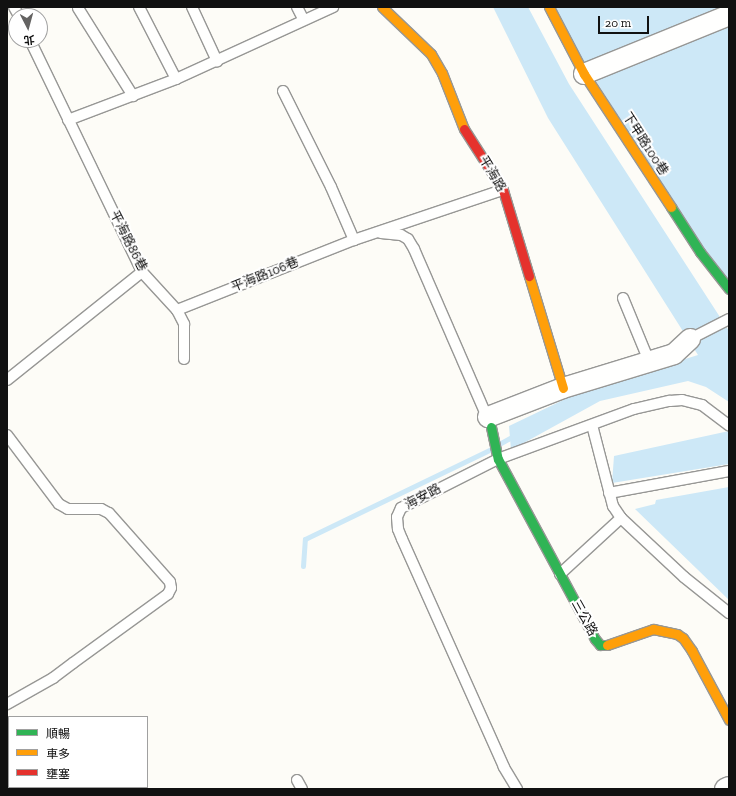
<!DOCTYPE html>
<html>
<head>
<meta charset="utf-8">
<style>
	body { margin:0 }
	#map { position:relative; width:736px; height:796px; overflow:hidden; background:#fdfcf7; font-family:"Zilla Slab","Noto Sans TC",serif }
	div>[style] { position:absolute }
	.water>* { inset:0; background:#cde8f7 }
	.stream>* { height:5px; margin:-2.5px; padding:0 2.5px; transform-origin:2.5px; border-radius:2.5px; background:#cde8f7 }
	.roads { filter:drop-shadow(1px 0 #979795) drop-shadow(-1px 0 #979795) drop-shadow(0 1px #979795) drop-shadow(0 -1px #979795) }
	.lane>* { height:10px; margin:-5px; padding:0 5px; transform-origin:5px; border-radius:5px; background:#fffffe }
	.street>* { height:20px; margin:-10px; padding:0 10px; transform-origin:10px; border-radius:10px; background:#fffffe }
	.fast>* { height:9px; margin:-4.5px; padding:0 4.5px; transform-origin:4.5px; border-radius:4.5px; background:#30b455 }
	.slow>* { height:9px; margin:-4.5px; padding:0 4.5px; transform-origin:4.5px; border-radius:4.5px; background:#ff9f0a }
	.jam>* { height:9px; margin:-4.5px; padding:0 4.5px; transform-origin:4.5px; border-radius:4.5px; background:#e5322d }
	span { translate:-50% -50%; white-space:nowrap; text-align:center; line-height:1.15; -webkit-text-stroke:4px #fff; paint-order:stroke }
	.street-label { font-size:13px; color:#111 }
	.frame { position:absolute; inset:0; border:8px solid #111; pointer-events:none }
	.legend { position:absolute; left:8px; top:716px; width:140px; height:72px; box-sizing:border-box; background:#fff; border:1px solid #a0a0a0; margin:0; padding:5px 7px; list-style:none; font-size:12px; color:#111 }
	.legend li { display:flex; align-items:center; gap:8px; height:20px }
	.legend b { width:20px; border:1px solid #a0a0a0 }
	.north { position:absolute; left:8px; top:8px; width:40px; height:40px; box-sizing:border-box; background:#fff; border:1px solid #a0a0a0; border-radius:50%; rotate:174deg; font-size:11px; font-weight:700; line-height:16px; text-align:center; color:#111 }
	.north::after { content:''; display:block; margin:auto; width:14px; height:18px; background:#646362; clip-path:polygon(50% 0,100% 100%,50% 72%,0 100%) }
	.scale { position:absolute; left:598px; top:16px; width:51px; height:18px; box-sizing:border-box; border:2px solid #111; border-top:0; padding-left:5px; font-size:12px; line-height:14px; white-space:nowrap; color:#111; -webkit-text-stroke:3px #fff; paint-order:stroke }
</style>
</head>
<body>
<div id="map">
	<div class="water">
		<div style="clip-path:polygon(493px 7px,528px 7px,569px 84px,729px 331px,729px 402px,706px 387px,688px 381px,600px 401px,511px 450px,509px 426px,580px 392px,698px 355px,548px 118px)"></div>
		<div style="clip-path:polygon(550px 7px,729px 7px,729px 294px)"></div>
		<div style="clip-path:polygon(729px 431px,729px 464px,612px 483px,614px 456px)"></div>
		<div style="clip-path:polygon(729px 487px,729px 600px,635px 509px,655px 504px,656px 500px)"></div>
	</div>
	<div class="stream">
		<div style="left:499px;top:444px;width:13px;rotate:-29deg"></div>
		<div style="left:303px;top:566px;width:27px;rotate:-86deg"></div>
		<div style="left:305px;top:539px;width:207px;rotate:-25.8deg"></div>
	</div>
	<div class="roads">
		<div class="lane">
			<div style="left:14px;top:7px;width:10px;rotate:61deg"></div>
			<div style="left:139px;top:7px;width:81px;rotate:62.8deg"></div>
			<div style="left:192px;top:7px;width:60px;rotate:65.2deg"></div>
			<div style="left:297px;top:7px;width:13px;rotate:63deg"></div>
			<div style="left:78px;top:8px;width:104px;rotate:58deg"></div>
			<div style="left:30px;top:40px;width:258px;rotate:64.2deg"></div>
			<div style="left:142px;top:272px;width:52px;rotate:47.4deg"></div>
			<div style="left:177px;top:310px;width:16px;rotate:63deg"></div>
			<div style="left:184px;top:324px;width:35px;rotate:90deg"></div>
			<div style="left:283px;top:91px;width:107px;rotate:63.4deg"></div>
			<div style="left:331px;top:187px;width:58px;rotate:66.5deg"></div>
			<div style="left:68px;top:120px;width:116px;rotate:-20.8deg"></div>
			<div style="left:176px;top:79px;width:173px;rotate:-24.6deg"></div>
			<div style="left:381px;top:233px;width:20px;rotate:6deg"></div>
			<div style="left:401px;top:235px;width:8px;rotate:30deg"></div>
			<div style="left:408px;top:239px;width:12px;rotate:59deg"></div>
			<div style="left:414px;top:249px;width:185px;rotate:66.5deg"></div>
			<div style="left:623px;top:298px;width:68px;rotate:67.6deg"></div>
			<div style="left:177px;top:310px;width:190px;rotate:-21.6deg"></div>
			<div style="left:354px;top:240px;width:157px;rotate:-18.6deg"></div>
			<div style="left:690px;top:339px;width:44px;rotate:-27.1deg"></div>
			<div style="left:7px;top:380px;width:173px;rotate:-38.7deg"></div>
			<div style="left:592px;top:425px;width:84px;rotate:75.5deg"></div>
			<div style="left:613px;top:506px;width:14px;rotate:56deg"></div>
			<div style="left:621px;top:518px;width:86px;rotate:43.1deg"></div>
			<div style="left:684px;top:577px;width:58px;rotate:38.7deg"></div>
			<div style="left:7px;top:435px;width:86px;rotate:53deg"></div>
			<div style="left:59px;top:504px;width:10px;rotate:29deg"></div>
			<div style="left:68px;top:509px;width:33px"></div>
			<div style="left:101px;top:509px;width:9px;rotate:27deg"></div>
			<div style="left:109px;top:513px;width:92px;rotate:48.5deg"></div>
			<div style="left:170px;top:582px;width:6px;rotate:81deg"></div>
			<div style="left:171px;top:588px;width:7px;rotate:117deg"></div>
			<div style="left:168px;top:594px;width:117px;rotate:144deg"></div>
			<div style="left:73px;top:663px;width:25px;rotate:143deg"></div>
			<div style="left:53px;top:678px;width:53px;rotate:150.5deg"></div>
			<div style="left:609px;top:493px;width:122px;rotate:-10.4deg"></div>
			<div style="left:560px;top:574px;width:83px;rotate:-42.6deg"></div>
			<div style="left:297px;top:780px;width:10px;rotate:61deg"></div>
			<div style="left:517px;top:789px;width:26px;rotate:-121deg"></div>
			<div style="left:504px;top:767px;width:250px;rotate:-114.1deg"></div>
			<div style="left:402px;top:539px;width:11px;rotate:-112deg"></div>
			<div style="left:398px;top:529px;width:12px;rotate:-95deg"></div>
			<div style="left:397px;top:517px;width:10px;rotate:-66deg"></div>
			<div style="left:401px;top:508px;width:109px;rotate:-26.8deg"></div>
			<div style="left:498px;top:459px;width:145px;rotate:-20.2deg"></div>
			<div style="left:634px;top:409px;width:37px;rotate:-13deg"></div>
			<div style="left:670px;top:401px;width:12px;rotate:-5deg"></div>
			<div style="left:682px;top:400px;width:21px;rotate:14deg"></div>
			<div style="left:702px;top:405px;width:34px;rotate:37deg"></div>
		</div>
		<div class="street">
			<div style="left:584px;top:74px;width:157px;rotate:-22.1deg"></div>
			<div style="left:488px;top:417px;width:80px;rotate:-21.1deg"></div>
			<div style="left:563px;top:388px;width:116px;rotate:-17deg"></div>
			<div style="left:674px;top:354px;width:22px;rotate:-43deg"></div>
			<div style="left:725px;top:789px;width:4px;rotate:-27deg"></div>
		</div>
		<div class="fast">
			<div style="left:671px;top:207px;width:54px;rotate:57.2deg"></div>
			<div style="left:700px;top:252px;width:47px;rotate:51.9deg"></div>
			<div style="left:491px;top:427px;width:33px;rotate:78deg"></div>
			<div style="left:498px;top:459px;width:204px;rotate:61.7deg"></div>
			<div style="left:595px;top:639px;width:8px;rotate:50deg"></div>
			<div style="left:600px;top:645px;width:7px"></div>
		</div>
		<div class="slow">
			<div style="left:382px;top:7px;width:68px;rotate:43.8deg"></div>
			<div style="left:431px;top:54px;width:22px;rotate:60deg"></div>
			<div style="left:442px;top:73px;width:60px;rotate:68.6deg"></div>
			<div style="left:549px;top:7px;width:76px;rotate:62.4deg"></div>
			<div style="left:584px;top:74px;width:159px;rotate:56.8deg"></div>
			<div style="left:529px;top:276px;width:117px;rotate:73.1deg"></div>
			<div style="left:607px;top:645px;width:49px;rotate:-19.2deg"></div>
			<div style="left:653px;top:629px;width:25px;rotate:12deg"></div>
			<div style="left:677px;top:634px;width:7px;rotate:34deg"></div>
			<div style="left:683px;top:638px;width:16px;rotate:55deg"></div>
			<div style="left:692px;top:651px;width:78px;rotate:61.8deg"></div>
		</div>
		<div class="jam">
			<div style="left:464px;top:129px;width:72px;rotate:57.4deg"></div>
			<div style="left:503px;top:190px;width:90px;rotate:73.2deg"></div>
		</div>
	</div>
	<div class="street-label">
		<span style="left:645px;top:144px;rotate:57deg">下甲路100巷</span>
		<span style="left:492px;top:174px;rotate:59deg">平海路</span>
		<span style="left:128px;top:241px;rotate:63deg">平海路86巷</span>
		<span style="left:265px;top:275px;rotate:-22deg">平海路106巷</span>
		<span style="left:423px;top:497px;rotate:-28deg">海安路</span>
		<span style="left:584px;top:618px;rotate:61deg">三公路</span>
	</div>
	<div class="frame"></div>
	<ul class="legend">
	<li><b style="height:5px;background:#30b455"></b>順暢</li>
	<li><b style="height:5px;background:#ff9f0a"></b>車多</li>
	<li><b style="height:5px;background:#e5322d"></b>壅塞</li>
	</ul>
	<div class="north">北</div>
	<div class="scale">20 m</div>
</div>
</body>
</html>
